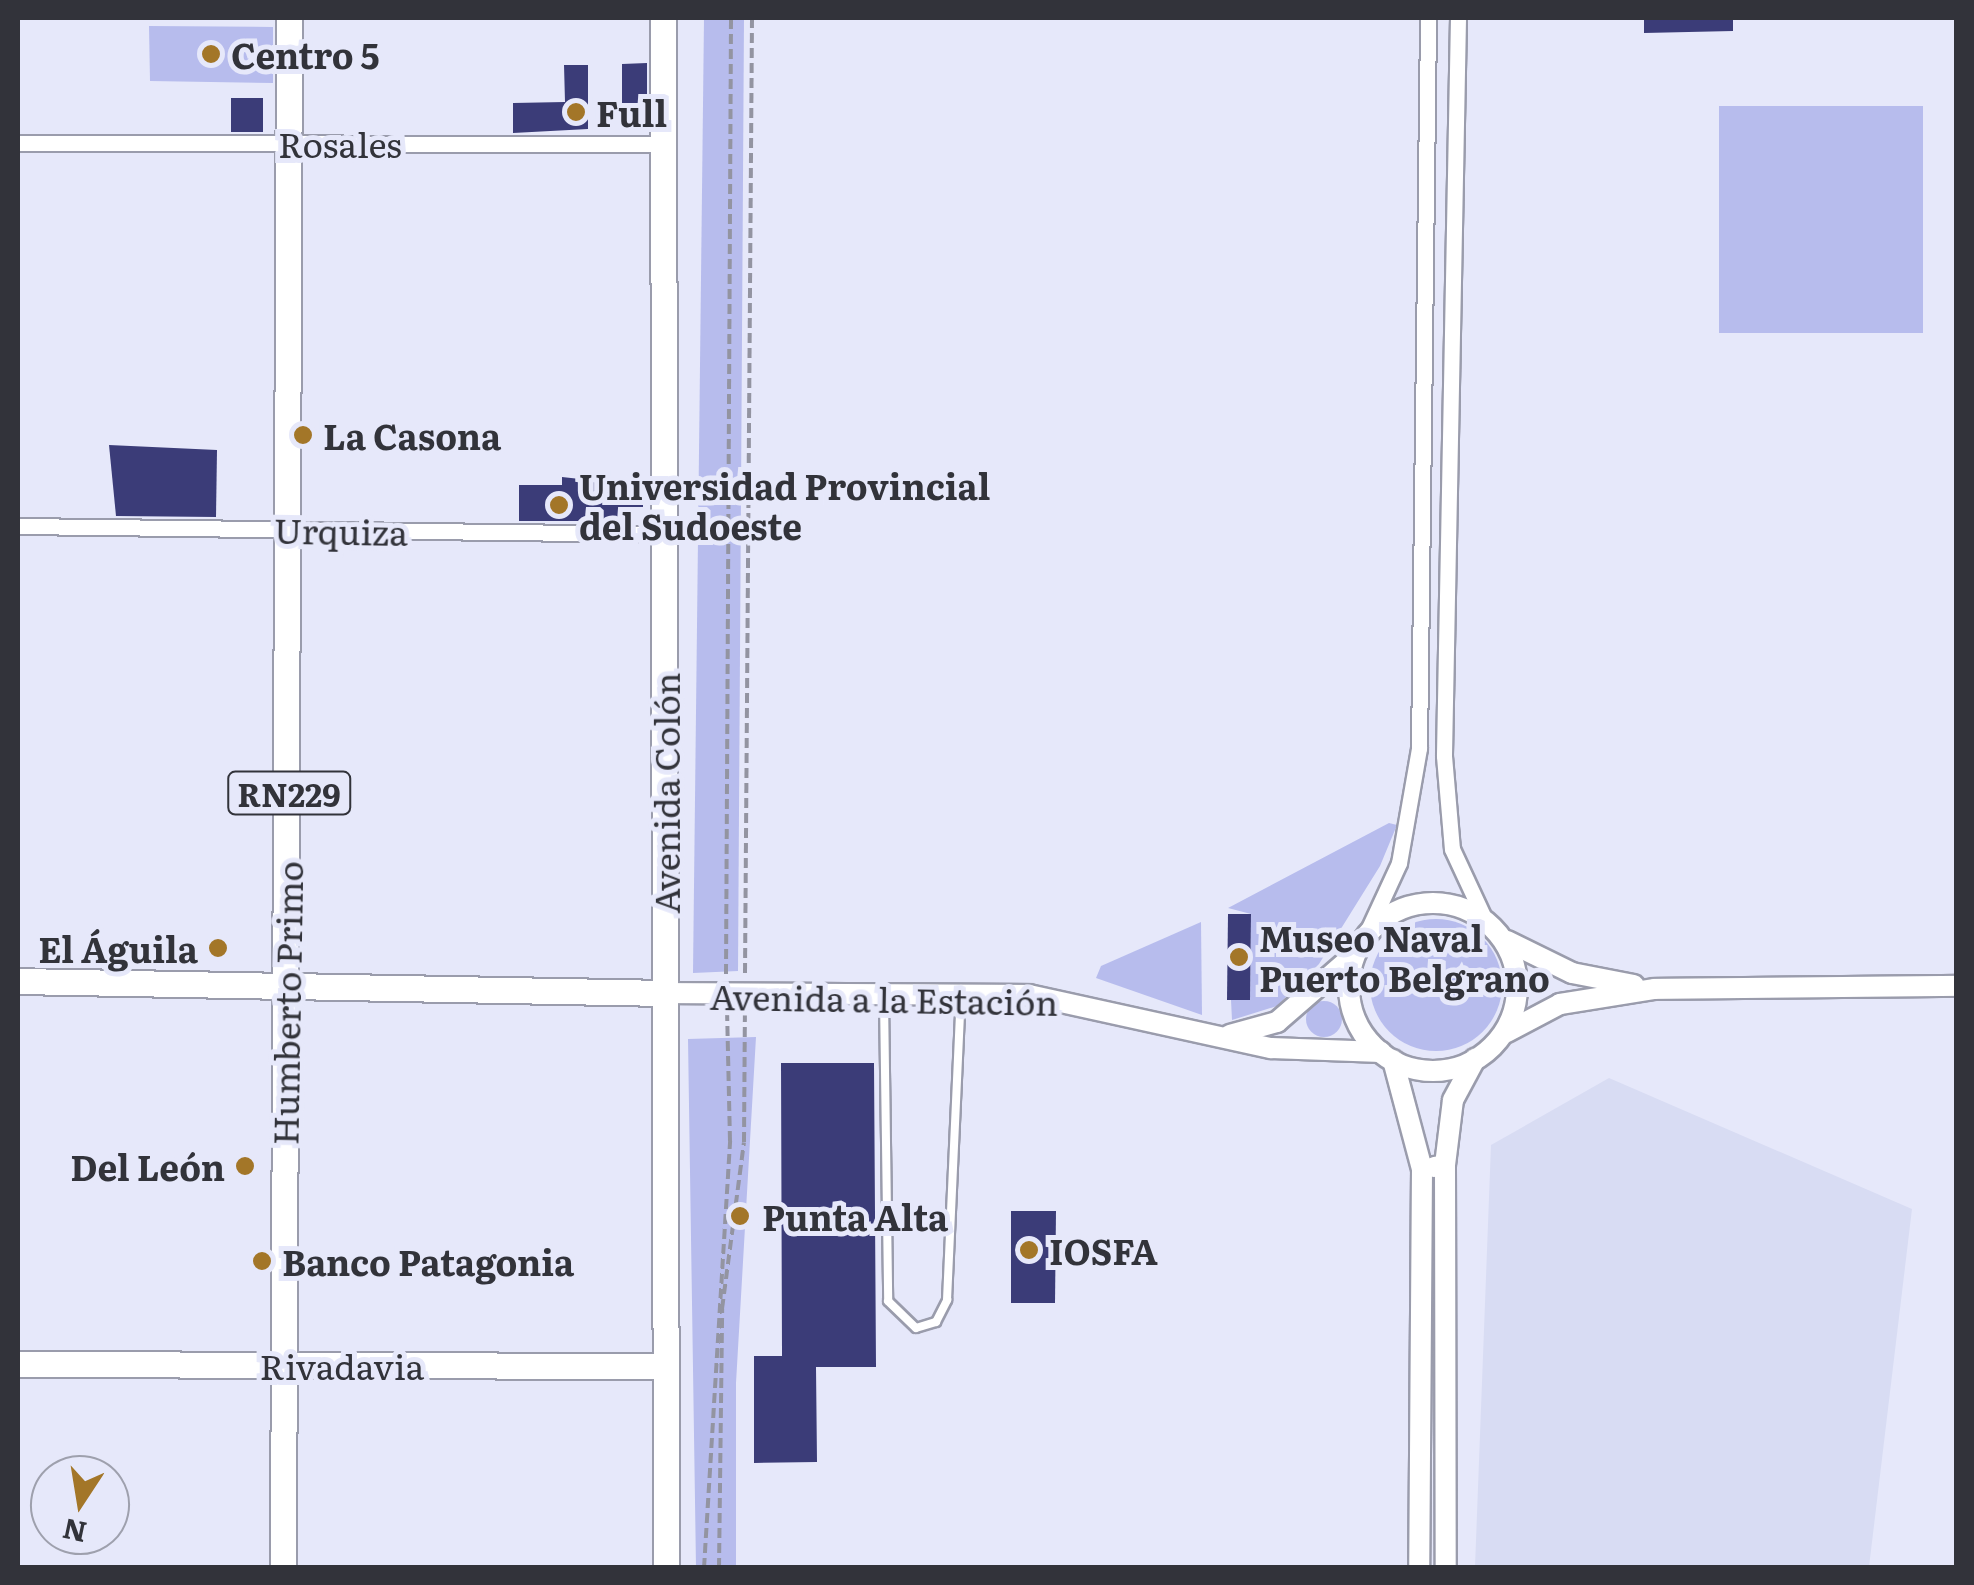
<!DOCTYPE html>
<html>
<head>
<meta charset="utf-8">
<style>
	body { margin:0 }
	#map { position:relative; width:1974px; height:1585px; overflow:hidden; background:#e6e8fa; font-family:Literata,serif }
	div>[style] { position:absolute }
	.built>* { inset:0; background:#d8dcf3 }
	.green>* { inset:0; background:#b7bced }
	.round { border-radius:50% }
	.building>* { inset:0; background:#3b3c78 }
	.path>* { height:4px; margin-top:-2px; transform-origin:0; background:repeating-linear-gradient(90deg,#9394a1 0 10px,transparent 0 15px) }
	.roads { filter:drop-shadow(2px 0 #9a9cac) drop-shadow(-2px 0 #9a9cac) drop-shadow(0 2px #9a9cac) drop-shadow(0 -2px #9a9cac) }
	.service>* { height:8px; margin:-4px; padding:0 4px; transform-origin:4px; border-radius:4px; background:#fff }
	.minor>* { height:15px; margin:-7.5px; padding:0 7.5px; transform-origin:7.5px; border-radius:7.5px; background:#fff }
	.tertiary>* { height:20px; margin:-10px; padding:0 10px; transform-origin:10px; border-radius:10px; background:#fff }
	.tertiary>.ring { margin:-10px; padding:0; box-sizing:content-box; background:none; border:20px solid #fff; border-radius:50% }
	.primary>* { height:25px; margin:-12.5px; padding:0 12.5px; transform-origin:12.5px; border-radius:12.5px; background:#fff }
	.dots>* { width:28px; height:28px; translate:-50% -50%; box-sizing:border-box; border:5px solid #e6e8fa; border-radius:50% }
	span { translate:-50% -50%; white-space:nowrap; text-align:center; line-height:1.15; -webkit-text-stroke:10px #e6e8fa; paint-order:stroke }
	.shield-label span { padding:2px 8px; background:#e6e8fa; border:2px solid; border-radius:8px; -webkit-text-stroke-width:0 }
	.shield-label { font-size:32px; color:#32333a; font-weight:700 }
	.poi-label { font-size:35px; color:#32333a; font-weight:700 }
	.left { translate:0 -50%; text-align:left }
	.right { translate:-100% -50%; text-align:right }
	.street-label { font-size:35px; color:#32333a }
	.frame { position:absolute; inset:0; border:20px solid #32333a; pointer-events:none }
	.north { position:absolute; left:30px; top:1455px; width:100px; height:100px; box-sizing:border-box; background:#e6e8fa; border:2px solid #9ea0ad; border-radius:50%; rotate:192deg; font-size:28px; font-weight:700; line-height:40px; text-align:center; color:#32333a }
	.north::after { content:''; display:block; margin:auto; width:35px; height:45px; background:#a37628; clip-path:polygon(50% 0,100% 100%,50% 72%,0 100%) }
</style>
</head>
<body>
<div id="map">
	<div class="built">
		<div style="clip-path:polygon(1609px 1078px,1912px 1209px,1869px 1567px,1475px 1567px,1491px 1145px)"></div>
	</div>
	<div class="green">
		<div style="clip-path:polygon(704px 18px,744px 18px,738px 971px,693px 973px)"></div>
		<div style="clip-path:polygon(149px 26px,273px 27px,273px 83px,150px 81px)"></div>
		<div style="clip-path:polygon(1719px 106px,1923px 106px,1923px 333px,1719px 333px)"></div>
		<div style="clip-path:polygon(1389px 823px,1397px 825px,1380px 866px,1319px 964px,1277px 1006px,1232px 1020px,1231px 1000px,1250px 1000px,1251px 914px,1228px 908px)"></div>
		<div class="round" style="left:1370px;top:919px;width:132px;height:132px"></div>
		<div style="clip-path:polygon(1201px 922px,1202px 1015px,1096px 978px,1101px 966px)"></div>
		<div class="round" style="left:1306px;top:1001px;width:36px;height:36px"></div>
		<div style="clip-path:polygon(756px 1037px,736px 1383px,736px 1567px,696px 1567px,688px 1039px)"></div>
	</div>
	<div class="building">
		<div style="clip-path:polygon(1644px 18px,1733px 18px,1733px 31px,1644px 33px)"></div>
		<div style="clip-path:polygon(647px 63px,647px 118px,622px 118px,622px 64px)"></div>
		<div style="clip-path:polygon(564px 65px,588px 65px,588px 129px,513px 133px,513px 103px,565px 102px)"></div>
		<div style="clip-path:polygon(231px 98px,263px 98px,263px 132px,231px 132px)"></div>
		<div style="clip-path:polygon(109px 445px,217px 450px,216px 517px,116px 516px)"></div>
		<div style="clip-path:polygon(562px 477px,643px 486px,643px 507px,619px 507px,619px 521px,519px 521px,519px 485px,562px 485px)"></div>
		<div style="clip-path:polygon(1228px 914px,1251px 914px,1250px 1000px,1227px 1000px)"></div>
		<div style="clip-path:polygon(781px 1063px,874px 1063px,876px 1367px,816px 1367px,817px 1462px,754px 1463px,754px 1356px,782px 1356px)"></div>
		<div style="clip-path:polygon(1011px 1211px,1056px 1211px,1055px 1303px,1011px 1303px)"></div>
	</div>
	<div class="path">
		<div style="left:745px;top:973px;width:955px;rotate:-89.58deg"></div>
		<div style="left:726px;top:974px;width:956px;rotate:-89.7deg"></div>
		<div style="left:704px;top:1568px;width:428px;rotate:-86.5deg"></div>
		<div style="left:730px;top:1141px;width:128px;rotate:-91.3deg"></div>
		<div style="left:719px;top:1568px;width:259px;rotate:-89.3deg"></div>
		<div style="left:722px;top:1309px;width:168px;rotate:-82.5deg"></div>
		<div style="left:744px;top:1142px;width:130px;rotate:-89.6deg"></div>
	</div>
	<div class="roads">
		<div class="service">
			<div style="left:884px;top:999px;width:302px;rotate:89.2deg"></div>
			<div style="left:888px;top:1301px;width:39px;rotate:44deg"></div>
			<div style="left:916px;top:1328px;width:21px;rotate:-17deg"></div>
			<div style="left:936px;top:1322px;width:25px;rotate:-63deg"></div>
			<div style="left:947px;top:1300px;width:304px;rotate:-87.4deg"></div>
		</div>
		<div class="minor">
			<div style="left:1458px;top:18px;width:738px;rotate:91.09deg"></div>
			<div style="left:1444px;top:756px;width:93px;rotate:85.1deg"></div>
			<div style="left:1452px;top:849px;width:78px;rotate:65.1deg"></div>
			<div style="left:18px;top:143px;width:645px;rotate:0.09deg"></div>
			<div style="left:18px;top:526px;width:646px;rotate:0.71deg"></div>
			<div style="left:1363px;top:941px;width:86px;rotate:-65.2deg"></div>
			<div style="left:1399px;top:863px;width:117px;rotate:-80.1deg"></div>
			<div style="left:1419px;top:748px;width:730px;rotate:-89.29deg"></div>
		</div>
		<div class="tertiary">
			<div class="ring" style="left:1349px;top:903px;width:148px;height:148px"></div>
			<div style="left:1507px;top:941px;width:72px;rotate:26.2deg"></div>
			<div style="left:1572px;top:973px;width:63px;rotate:11deg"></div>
			<div style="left:665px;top:993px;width:364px;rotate:0.3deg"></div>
			<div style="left:1029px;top:995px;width:248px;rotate:12.4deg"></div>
			<div style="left:1271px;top:1048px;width:110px;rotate:2.1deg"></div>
			<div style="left:1507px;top:1032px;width:60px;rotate:-27.8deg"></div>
			<div style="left:1560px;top:1004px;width:96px;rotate:-9deg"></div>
			<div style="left:1655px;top:989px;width:301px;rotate:-0.6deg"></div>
			<div style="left:1230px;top:1035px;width:49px;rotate:-15.5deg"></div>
			<div style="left:1277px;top:1022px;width:102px;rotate:-41deg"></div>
			<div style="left:1393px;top:1060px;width:113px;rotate:75.1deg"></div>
			<div style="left:1422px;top:1169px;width:399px;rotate:90.4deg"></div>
			<div style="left:1445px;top:1165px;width:403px;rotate:89.9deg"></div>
			<div style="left:1434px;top:1167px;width:11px;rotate:-10deg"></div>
			<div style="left:1445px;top:1165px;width:65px;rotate:-83deg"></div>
			<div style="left:1453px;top:1100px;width:47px;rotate:-61.8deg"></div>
		</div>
		<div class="primary">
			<div style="left:663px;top:18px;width:1550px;rotate:89.89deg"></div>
			<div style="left:18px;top:981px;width:647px;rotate:1.06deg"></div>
			<div style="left:18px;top:1364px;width:648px;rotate:0.18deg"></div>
			<div style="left:283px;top:1568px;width:1550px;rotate:-89.78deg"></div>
		</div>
	</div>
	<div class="dots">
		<div style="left:211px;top:54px;background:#a37628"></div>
		<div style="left:576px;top:112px;background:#a37628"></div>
		<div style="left:303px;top:435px;background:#a37628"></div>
		<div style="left:559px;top:505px;background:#a37628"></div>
		<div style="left:218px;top:948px;background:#a37628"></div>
		<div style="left:1239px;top:957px;background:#a37628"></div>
		<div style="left:245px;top:1166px;background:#a37628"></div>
		<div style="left:740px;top:1216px;background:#a37628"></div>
		<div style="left:1029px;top:1250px;background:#a37628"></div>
		<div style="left:262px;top:1261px;background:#a37628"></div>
	</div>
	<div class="shield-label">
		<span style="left:289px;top:793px">RN229</span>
	</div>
	<div class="poi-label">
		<span class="left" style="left:231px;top:54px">Centro 5</span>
		<span class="left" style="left:596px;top:112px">Full</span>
		<span class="left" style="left:323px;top:435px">La Casona</span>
		<span class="left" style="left:579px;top:505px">Universidad Provincial<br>del Sudoeste</span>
		<span class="left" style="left:1259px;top:957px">Museo Naval<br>Puerto Belgrano</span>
		<span class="right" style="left:198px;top:948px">El Águila</span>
		<span class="right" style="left:225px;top:1166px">Del León</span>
		<span class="left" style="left:762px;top:1216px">Punta Alta</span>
		<span class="left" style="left:1049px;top:1250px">IOSFA</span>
		<span class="left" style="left:282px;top:1261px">Banco Patagonia</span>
	</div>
	<div class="street-label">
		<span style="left:340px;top:143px">Rosales</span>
		<span style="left:341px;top:530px;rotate:1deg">Urquiza</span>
		<span style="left:665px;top:793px;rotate:-90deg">Avenida Colón</span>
		<span style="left:884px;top:998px;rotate:1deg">Avenida a la Estación</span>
		<span style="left:286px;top:1003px;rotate:-89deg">Humberto Primo</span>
		<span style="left:342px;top:1365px">Rivadavia</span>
	</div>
	<div class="frame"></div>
	<div class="north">N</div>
</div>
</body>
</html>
